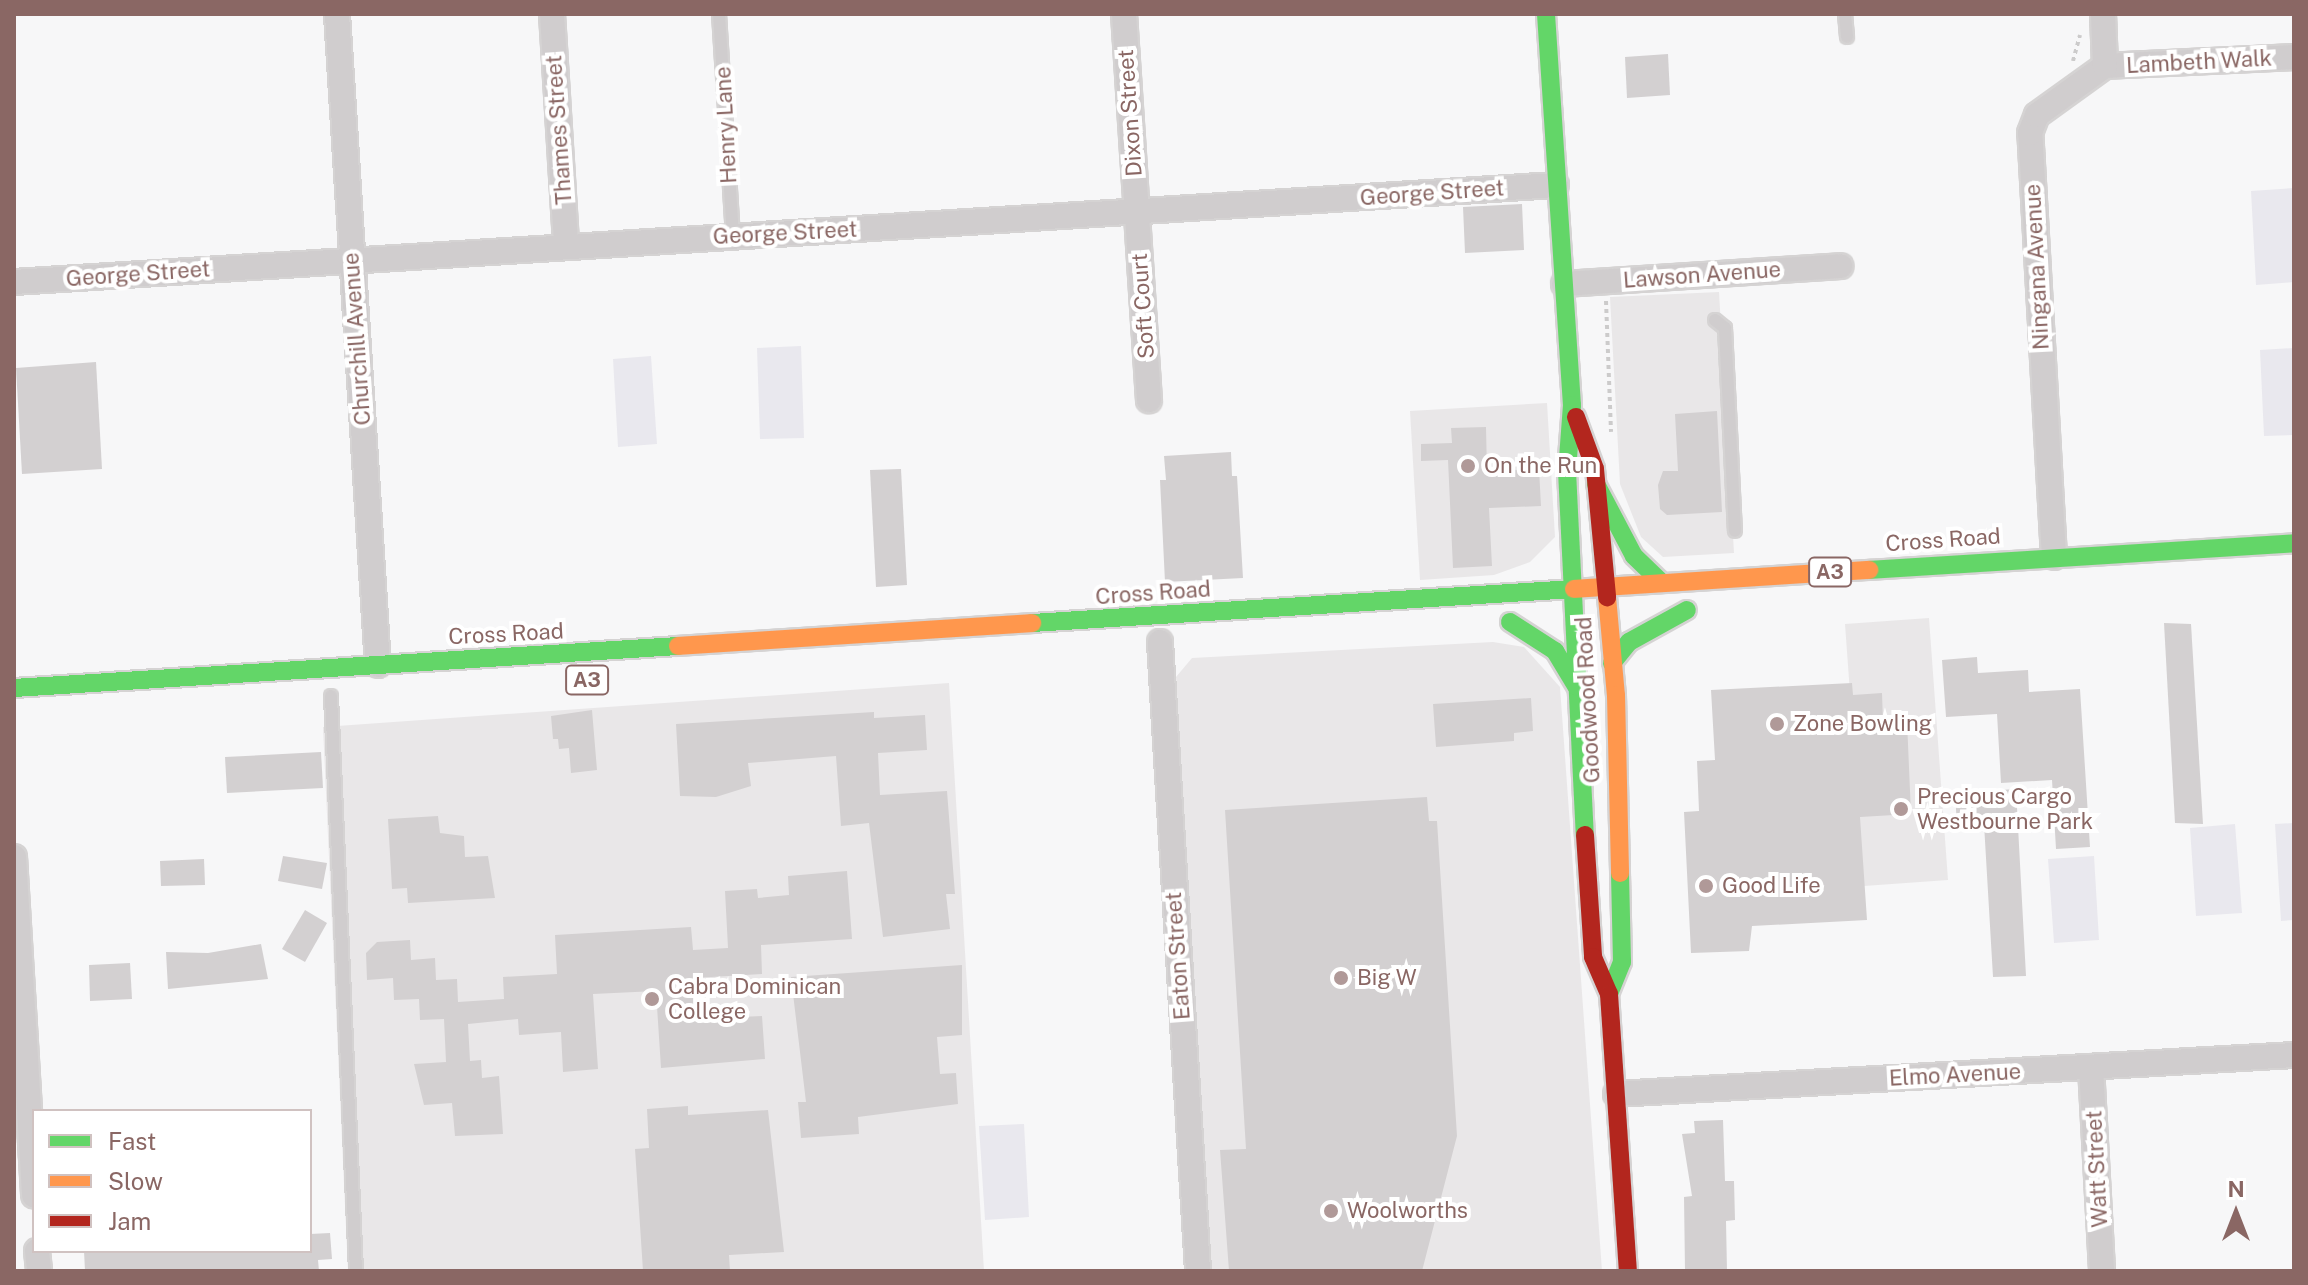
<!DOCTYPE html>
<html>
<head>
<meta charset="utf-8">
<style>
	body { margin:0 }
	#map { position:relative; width:2308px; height:1285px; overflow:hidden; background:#f7f7f8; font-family:"Public Sans",sans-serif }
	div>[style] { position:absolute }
	.built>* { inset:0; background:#e9e7e8 }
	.green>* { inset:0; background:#e9e8ee }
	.building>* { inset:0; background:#d3d0d1 }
	.path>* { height:4px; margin-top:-2px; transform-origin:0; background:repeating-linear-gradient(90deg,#cccbcb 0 4px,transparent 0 8px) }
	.roads { filter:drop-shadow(2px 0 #d5d3d3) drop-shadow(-2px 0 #d5d3d3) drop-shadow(0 2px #d5d3d3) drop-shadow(0 -2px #d5d3d3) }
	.lane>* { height:12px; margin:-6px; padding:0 6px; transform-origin:6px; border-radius:6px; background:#d0cdce }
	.street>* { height:24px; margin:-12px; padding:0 12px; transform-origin:12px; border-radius:12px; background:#d0cdce }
	.fast>* { height:18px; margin:-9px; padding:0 9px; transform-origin:9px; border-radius:9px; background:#63d668 }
	.slow>* { height:18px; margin:-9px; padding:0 9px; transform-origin:9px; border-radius:9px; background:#ff974d }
	.jam>* { height:18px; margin:-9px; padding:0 9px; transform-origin:9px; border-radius:9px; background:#b3261e }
	.dots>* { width:22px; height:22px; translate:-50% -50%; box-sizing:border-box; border:4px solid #fff; border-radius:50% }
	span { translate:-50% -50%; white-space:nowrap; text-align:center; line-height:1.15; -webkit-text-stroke:8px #fff; paint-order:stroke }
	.shield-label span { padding:2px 6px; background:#fff; border:2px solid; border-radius:6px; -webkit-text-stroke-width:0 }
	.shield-label { font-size:20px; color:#8a6764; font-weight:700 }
	.street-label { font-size:22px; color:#8a6764 }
	.poi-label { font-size:22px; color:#8a6764 }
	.left { translate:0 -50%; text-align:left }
	.frame { position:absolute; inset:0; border:16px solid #8a6764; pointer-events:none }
	.legend { position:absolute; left:32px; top:1109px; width:280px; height:144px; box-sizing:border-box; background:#fff; border:2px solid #d0c2c1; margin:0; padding:10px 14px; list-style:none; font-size:24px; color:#8a6764 }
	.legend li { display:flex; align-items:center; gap:16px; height:40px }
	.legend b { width:40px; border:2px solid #d0c2c1 }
	.north { position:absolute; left:2196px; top:1173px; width:80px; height:80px; -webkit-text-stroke:6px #fff; paint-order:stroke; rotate:0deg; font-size:22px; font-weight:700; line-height:32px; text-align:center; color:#8a6764 }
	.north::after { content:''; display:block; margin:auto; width:28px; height:36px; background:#8a6764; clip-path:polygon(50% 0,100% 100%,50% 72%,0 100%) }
</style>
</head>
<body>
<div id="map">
	<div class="built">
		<div style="clip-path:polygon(1719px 292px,1734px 553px,1663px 557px,1641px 537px,1620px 484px,1610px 297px)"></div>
		<div style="clip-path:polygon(1547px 403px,1555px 537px,1530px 562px,1494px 575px,1420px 580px,1410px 411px)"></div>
		<div style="clip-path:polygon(1929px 618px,1948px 880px,1864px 886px,1845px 624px)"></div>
		<div style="clip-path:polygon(1493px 642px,1524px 647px,1560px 687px,1602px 1271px,1211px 1271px,1176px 677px,1192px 658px)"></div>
		<div style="clip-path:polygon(949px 683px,984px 1271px,348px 1271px,323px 727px)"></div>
	</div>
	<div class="green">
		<div style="clip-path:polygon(2294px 188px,2294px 282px,2256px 285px,2251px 191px)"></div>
		<div style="clip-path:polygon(801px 346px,804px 438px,760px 439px,757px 348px)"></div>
		<div style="clip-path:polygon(2294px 348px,2294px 435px,2264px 436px,2260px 350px)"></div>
		<div style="clip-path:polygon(651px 356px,657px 444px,618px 447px,613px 359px)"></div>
		<div style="clip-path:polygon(2294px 823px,2294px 920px,2281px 921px,2275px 824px)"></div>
		<div style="clip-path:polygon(2235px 824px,2242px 913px,2196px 916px,2190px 828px)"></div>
		<div style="clip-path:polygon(2094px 856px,2099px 940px,2054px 943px,2048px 859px)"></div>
		<div style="clip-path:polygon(1024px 1124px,1029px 1217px,985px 1220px,979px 1126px)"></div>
	</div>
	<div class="building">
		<div style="clip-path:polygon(1668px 54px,1670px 95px,1627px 98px,1625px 57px)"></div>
		<div style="clip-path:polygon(1522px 204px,1524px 250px,1465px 253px,1463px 207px)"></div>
		<div style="clip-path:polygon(96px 362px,102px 469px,22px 474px,16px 368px)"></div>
		<div style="clip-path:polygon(1717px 411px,1722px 512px,1667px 515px,1660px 509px,1658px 485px,1663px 471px,1678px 471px,1675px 414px)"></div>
		<div style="clip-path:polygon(1486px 427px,1487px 471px,1539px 469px,1541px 506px,1489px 508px,1492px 566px,1453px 568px,1448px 460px,1421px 461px,1421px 444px,1452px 443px,1451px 428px)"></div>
		<div style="clip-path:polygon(1231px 452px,1232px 476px,1237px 476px,1243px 578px,1165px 582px,1160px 480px,1166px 480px,1164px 456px)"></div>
		<div style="clip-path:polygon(901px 469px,907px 585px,876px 587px,870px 470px)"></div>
		<div style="clip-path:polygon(2164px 623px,2191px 624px,2203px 824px,2175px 823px)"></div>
		<div style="clip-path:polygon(1977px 657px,1978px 673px,2028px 670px,2029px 692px,2080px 689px,2090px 847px,2056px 849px,2052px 780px,2001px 783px,1997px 714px,1946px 717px,1942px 660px)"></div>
		<div style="clip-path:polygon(1852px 683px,1853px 695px,1882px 693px,1883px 722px,1907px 721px,1911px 814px,1860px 817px,1867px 920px,1752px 926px,1749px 951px,1691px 953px,1684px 812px,1699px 811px,1697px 761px,1715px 760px,1711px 690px)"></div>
		<div style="clip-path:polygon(1531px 698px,1533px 731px,1514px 733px,1514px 741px,1436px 747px,1433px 704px)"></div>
		<div style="clip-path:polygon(592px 710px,597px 770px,571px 773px,569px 748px,559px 749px,558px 739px,553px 739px,551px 716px)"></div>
		<div style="clip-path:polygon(874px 712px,874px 718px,925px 715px,927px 750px,878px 753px,880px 795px,947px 791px,955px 894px,946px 894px,950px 929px,883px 937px,869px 823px,841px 826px,836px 756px,748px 763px,751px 786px,716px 797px,680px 796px,676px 724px)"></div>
		<div style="clip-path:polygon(321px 752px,323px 788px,227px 793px,225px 757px)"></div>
		<div style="clip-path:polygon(2016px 789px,2026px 976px,1993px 977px,1984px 824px,1957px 826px,1955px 793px)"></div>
		<div style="clip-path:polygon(1427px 797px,1429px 821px,1437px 821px,1457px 1136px,1422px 1271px,1229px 1271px,1220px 1150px,1246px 1149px,1225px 810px)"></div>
		<div style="clip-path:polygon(438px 816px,440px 833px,464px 836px,465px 857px,488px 856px,495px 898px,408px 903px,407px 888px,392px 889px,388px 819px)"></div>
		<div style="clip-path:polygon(283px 856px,327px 863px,322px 889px,278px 881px)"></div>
		<div style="clip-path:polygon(204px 859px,205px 885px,161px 886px,160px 861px)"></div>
		<div style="clip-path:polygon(847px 871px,852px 939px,761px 945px,762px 974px,694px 978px,696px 1019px,762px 1016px,765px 1059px,661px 1068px,656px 991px,593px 994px,598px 1069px,563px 1072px,561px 1032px,519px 1035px,518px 1019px,468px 1024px,470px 1061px,481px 1060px,482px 1078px,499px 1076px,503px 1134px,455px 1136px,452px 1103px,424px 1105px,414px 1064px,446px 1062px,444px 1019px,420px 1020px,419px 999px,394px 1000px,393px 978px,367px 980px,366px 953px,377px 942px,410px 940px,411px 960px,435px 958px,436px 980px,457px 979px,458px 1002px,504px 999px,503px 977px,557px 974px,555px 935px,691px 927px,693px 950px,728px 948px,725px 891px,757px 889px,758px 898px,789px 895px,788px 876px)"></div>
		<div style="clip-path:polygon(305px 910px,327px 923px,305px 962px,282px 949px)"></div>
		<div style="clip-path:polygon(261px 944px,268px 979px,168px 989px,166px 952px,208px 953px)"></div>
		<div style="clip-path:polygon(130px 963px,132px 999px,90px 1001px,89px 965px)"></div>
		<div style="clip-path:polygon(962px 965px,962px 1035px,937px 1037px,940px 1074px,956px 1073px,958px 1104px,858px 1117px,859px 1134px,801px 1138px,798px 1102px,806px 1102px,791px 977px)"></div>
		<div style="clip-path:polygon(688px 1106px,688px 1115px,768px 1110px,784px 1252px,729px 1255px,730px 1271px,643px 1271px,635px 1149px,649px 1148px,647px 1109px)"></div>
		<div style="clip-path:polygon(1723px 1120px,1725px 1181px,1734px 1181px,1735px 1220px,1726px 1221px,1727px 1271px,1685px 1271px,1684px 1197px,1692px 1196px,1682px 1134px,1695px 1133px,1694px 1121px)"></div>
		<div style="clip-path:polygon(330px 1233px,332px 1259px,318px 1260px,319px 1271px,85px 1271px,84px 1251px,310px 1251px,310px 1234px)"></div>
	</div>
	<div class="path">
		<div style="left:2073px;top:61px;width:27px;rotate:-75deg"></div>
		<div style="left:1606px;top:301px;width:131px;rotate:87.8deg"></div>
	</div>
	<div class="roads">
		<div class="lane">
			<div style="left:719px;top:14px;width:222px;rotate:86.4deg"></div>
			<div style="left:1845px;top:14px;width:23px;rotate:85deg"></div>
			<div style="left:1715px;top:320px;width:13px;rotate:39deg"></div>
			<div style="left:1725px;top:328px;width:203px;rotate:87.2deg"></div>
			<div style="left:331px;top:696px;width:576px;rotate:87.51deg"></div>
		</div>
		<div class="street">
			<div style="left:337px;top:14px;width:652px;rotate:86.4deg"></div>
			<div style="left:552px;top:14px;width:232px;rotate:86.5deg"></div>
			<div style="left:1124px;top:14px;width:387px;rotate:86.3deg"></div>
			<div style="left:2105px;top:66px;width:189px;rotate:-2.7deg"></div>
			<div style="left:14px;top:282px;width:1545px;rotate:-3.6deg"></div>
			<div style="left:1564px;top:284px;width:277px;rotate:-3.7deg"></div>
			<div style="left:2054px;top:557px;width:425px;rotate:-93.2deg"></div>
			<div style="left:2030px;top:133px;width:19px;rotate:-69deg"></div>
			<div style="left:2037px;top:115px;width:84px;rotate:-35.8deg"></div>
			<div style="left:2105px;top:66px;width:52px;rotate:-92.2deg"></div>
			<div style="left:1160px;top:642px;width:630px;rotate:86.54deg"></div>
			<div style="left:14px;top:857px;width:339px;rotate:86.6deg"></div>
			<div style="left:2091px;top:1067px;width:204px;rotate:86.9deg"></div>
			<div style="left:1616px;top:1094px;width:679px;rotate:-3.29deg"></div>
			<div style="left:37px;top:1251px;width:20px;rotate:84deg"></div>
		</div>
		<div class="fast">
			<div style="left:1546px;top:14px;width:392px;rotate:86.2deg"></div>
			<div style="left:1572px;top:405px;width:66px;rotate:94.3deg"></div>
			<div style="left:1567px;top:471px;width:364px;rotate:87.2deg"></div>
			<div style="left:1596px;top:484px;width:81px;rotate:62.2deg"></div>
			<div style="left:1634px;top:556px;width:39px;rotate:44deg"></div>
			<div style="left:1869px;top:570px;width:426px;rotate:-3.6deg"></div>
			<div style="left:1510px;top:622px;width:54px;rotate:32.8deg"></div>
			<div style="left:1555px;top:651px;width:41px;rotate:59deg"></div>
			<div style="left:1032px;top:623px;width:543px;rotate:-3.59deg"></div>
			<div style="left:1612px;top:663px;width:27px;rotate:-51deg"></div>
			<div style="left:1629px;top:642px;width:66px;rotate:-28.9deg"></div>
			<div style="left:14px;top:688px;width:665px;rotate:-3.62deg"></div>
			<div style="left:1609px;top:994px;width:35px;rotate:-68deg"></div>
			<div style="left:1622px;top:962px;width:89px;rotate:-91.3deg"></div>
		</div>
		<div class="slow">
			<div style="left:1574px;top:589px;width:296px;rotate:-3.7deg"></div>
			<div style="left:1607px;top:597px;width:98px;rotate:84.8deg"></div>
			<div style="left:1616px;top:695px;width:178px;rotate:88.7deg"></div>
			<div style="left:678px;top:646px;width:355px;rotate:-3.7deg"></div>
		</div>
		<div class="jam">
			<div style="left:1576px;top:417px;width:55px;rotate:69.9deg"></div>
			<div style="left:1595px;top:469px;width:129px;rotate:84.6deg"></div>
			<div style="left:1585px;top:835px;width:122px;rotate:86.2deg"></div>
			<div style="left:1593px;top:957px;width:40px;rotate:66.6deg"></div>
			<div style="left:1609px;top:994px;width:278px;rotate:86.1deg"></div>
		</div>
	</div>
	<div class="dots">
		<div style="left:1468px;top:466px;background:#b09998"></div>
		<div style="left:1777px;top:724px;background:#b09998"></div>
		<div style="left:1901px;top:809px;background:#b09998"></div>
		<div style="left:1706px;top:886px;background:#b09998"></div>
		<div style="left:1341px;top:978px;background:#b09998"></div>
		<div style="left:652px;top:999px;background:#b09998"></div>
		<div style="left:1331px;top:1211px;background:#b09998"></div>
	</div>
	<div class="shield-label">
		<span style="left:1830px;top:572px">A3</span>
		<span style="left:587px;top:680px">A3</span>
	</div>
	<div class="street-label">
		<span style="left:2199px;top:62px;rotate:-3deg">Lambeth Walk</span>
		<span style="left:1130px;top:113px;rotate:-94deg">Dixon Street</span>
		<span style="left:726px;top:125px;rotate:-93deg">Henry Lane</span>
		<span style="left:559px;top:130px;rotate:-94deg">Thames Street</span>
		<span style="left:1432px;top:193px;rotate:-4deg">George Street</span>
		<span style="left:785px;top:233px;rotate:-3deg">George Street</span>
		<span style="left:2037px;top:267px;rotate:-93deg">Ningana Avenue</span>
		<span style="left:138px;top:274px;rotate:-4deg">George Street</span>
		<span style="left:1702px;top:275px;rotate:-4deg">Lawson Avenue</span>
		<span style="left:1143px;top:306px;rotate:-94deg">Soft Court</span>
		<span style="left:357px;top:339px;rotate:-94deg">Churchill Avenue</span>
		<span style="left:1943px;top:540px;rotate:-4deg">Cross Road</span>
		<span style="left:1153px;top:593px;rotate:-4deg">Cross Road</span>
		<span style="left:506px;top:634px;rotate:-3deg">Cross Road</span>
		<span style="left:1588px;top:700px;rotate:-93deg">Goodwood Road</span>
		<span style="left:1178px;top:956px;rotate:-94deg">Eaton Street</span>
		<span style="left:1955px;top:1075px;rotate:-3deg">Elmo Avenue</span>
		<span style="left:2097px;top:1169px;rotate:-93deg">Watt Street</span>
	</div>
	<div class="poi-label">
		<span class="left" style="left:1484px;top:466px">On the Run</span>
		<span class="left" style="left:1793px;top:724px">Zone Bowling</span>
		<span class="left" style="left:1917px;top:809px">Precious Cargo<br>Westbourne Park</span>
		<span class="left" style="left:1722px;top:886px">Good Life</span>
		<span class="left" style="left:1357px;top:978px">Big W</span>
		<span class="left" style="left:668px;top:999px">Cabra Dominican<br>College</span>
		<span class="left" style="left:1347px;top:1211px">Woolworths</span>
	</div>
	<div class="frame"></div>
	<ul class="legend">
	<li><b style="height:10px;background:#63d668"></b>Fast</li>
	<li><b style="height:10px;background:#ff974d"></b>Slow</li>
	<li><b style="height:10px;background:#b3261e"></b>Jam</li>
	</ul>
	<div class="north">N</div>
</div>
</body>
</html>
